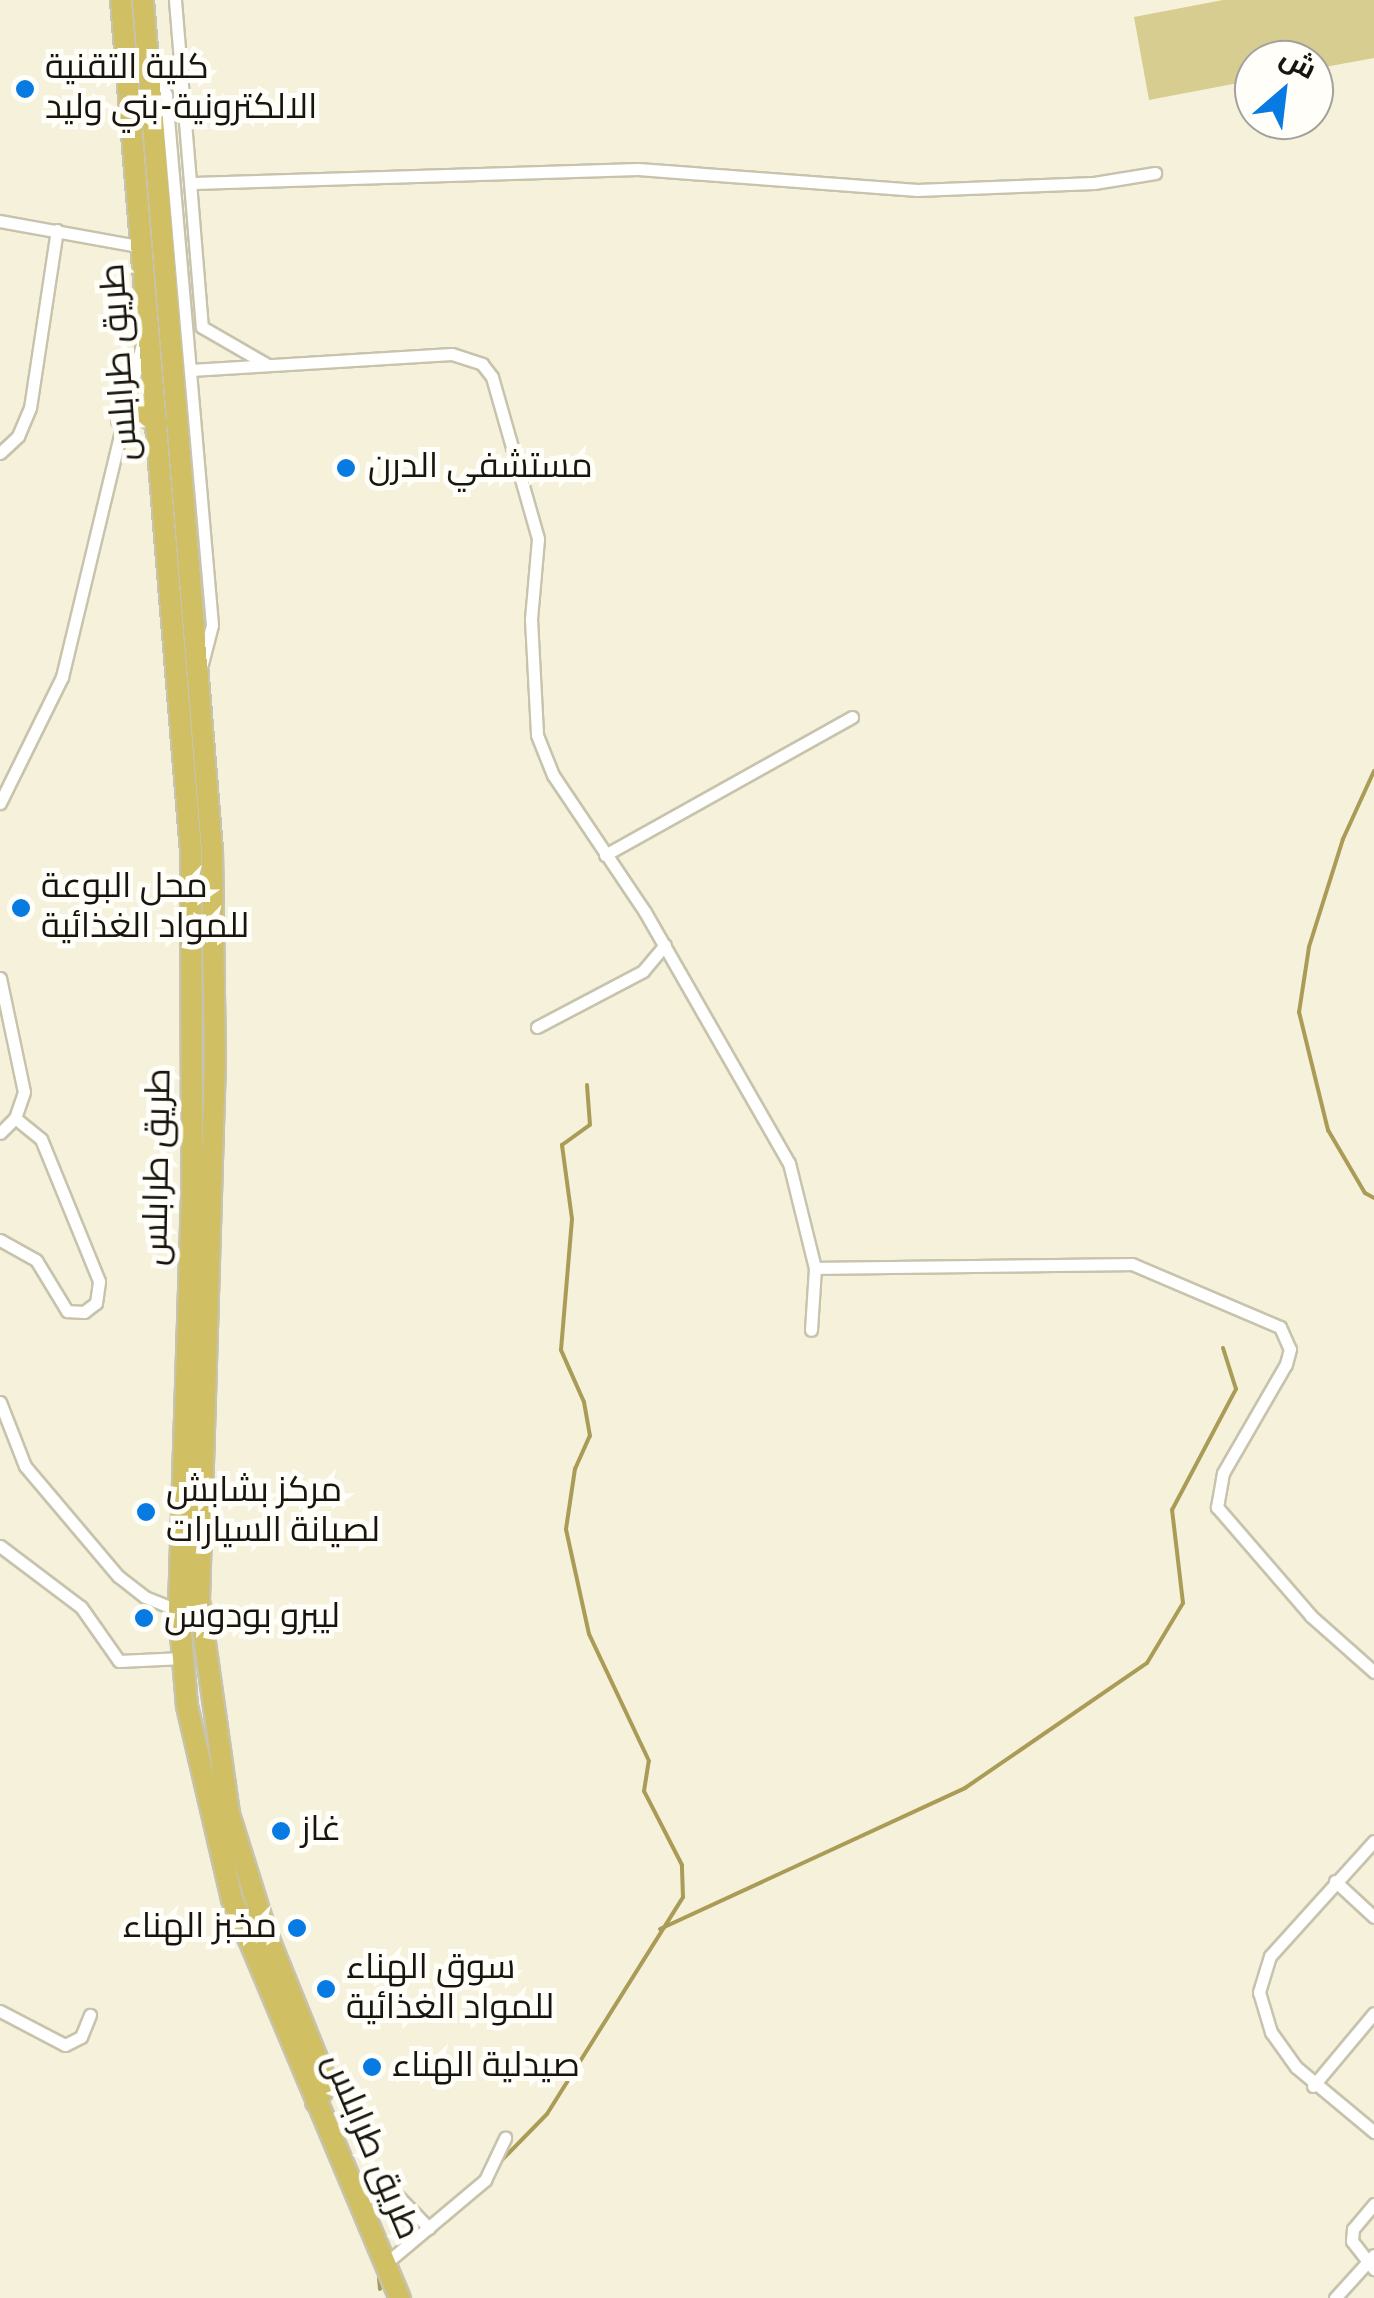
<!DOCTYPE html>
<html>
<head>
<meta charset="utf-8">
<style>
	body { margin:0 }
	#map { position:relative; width:1374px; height:2298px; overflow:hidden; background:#f6f1da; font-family:Overpass,Cairo,sans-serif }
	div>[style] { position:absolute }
	.green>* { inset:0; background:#d8cd91 }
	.stream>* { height:4px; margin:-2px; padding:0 2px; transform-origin:2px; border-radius:2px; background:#aa9c57 }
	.roads { filter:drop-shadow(2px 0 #c7c3ac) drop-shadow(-2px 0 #c7c3ac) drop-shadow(0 2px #c7c3ac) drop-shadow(0 -2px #c7c3ac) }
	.minor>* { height:11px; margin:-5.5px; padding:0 5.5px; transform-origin:5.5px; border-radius:5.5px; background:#fff }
	.trunk>* { height:20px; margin:-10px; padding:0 10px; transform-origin:10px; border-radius:10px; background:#d0bf63 }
	.dots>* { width:28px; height:28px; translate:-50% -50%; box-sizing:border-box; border:5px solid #fffef9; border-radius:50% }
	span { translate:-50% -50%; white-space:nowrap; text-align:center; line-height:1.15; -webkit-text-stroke:10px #fffef9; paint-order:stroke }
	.poi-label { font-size:35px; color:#17150d }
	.left { translate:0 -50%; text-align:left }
	.right { translate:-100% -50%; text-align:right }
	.street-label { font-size:35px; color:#17150d }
	.north { position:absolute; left:1234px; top:40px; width:100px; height:100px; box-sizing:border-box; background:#fffef9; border:2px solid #a2a19b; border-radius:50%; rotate:28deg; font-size:28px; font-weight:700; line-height:40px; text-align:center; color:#17150d }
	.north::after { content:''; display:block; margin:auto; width:35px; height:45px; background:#077be2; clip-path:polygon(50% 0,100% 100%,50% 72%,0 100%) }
</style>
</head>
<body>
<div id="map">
	<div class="green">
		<div style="clip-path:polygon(1223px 0,1374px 0,1374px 58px,1314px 69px,1314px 60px,1254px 60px,1254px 80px,1149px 100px,1134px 17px)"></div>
	</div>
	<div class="stream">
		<div style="left:1374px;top:771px;width:75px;rotate:114.5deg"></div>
		<div style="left:1343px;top:839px;width:113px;rotate:107.5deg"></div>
		<div style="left:1309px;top:947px;width:66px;rotate:98.7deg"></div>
		<div style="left:1299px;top:1012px;width:122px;rotate:76.2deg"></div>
		<div style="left:1328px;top:1130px;width:73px;rotate:59.6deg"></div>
		<div style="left:1365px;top:1193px;width:10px;rotate:29deg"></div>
		<div style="left:660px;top:1929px;width:336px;rotate:-24.8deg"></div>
		<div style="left:965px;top:1788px;width:221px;rotate:-34.5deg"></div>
		<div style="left:1147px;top:1663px;width:70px;rotate:-59deg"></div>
		<div style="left:1183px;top:1603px;width:94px;rotate:-96.7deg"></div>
		<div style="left:1172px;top:1510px;width:137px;rotate:-62.1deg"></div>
		<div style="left:1236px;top:1389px;width:43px;rotate:-107.6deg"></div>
		<div style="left:498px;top:2164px;width:70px;rotate:-45.6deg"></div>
		<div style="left:547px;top:2114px;width:256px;rotate:-57.9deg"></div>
		<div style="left:683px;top:1897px;width:32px;rotate:-92deg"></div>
		<div style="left:682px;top:1865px;width:83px;rotate:-117.2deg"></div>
		<div style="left:644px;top:1791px;width:30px;rotate:-81deg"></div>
		<div style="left:649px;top:1761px;width:140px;rotate:-115.3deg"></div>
		<div style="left:589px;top:1634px;width:107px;rotate:-102.4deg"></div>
		<div style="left:566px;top:1529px;width:61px;rotate:-81.5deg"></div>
		<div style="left:575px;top:1469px;width:36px;rotate:-66deg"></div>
		<div style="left:590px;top:1436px;width:35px;rotate:-100deg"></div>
		<div style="left:584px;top:1402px;width:57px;rotate:-113.9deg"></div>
		<div style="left:561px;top:1350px;width:131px;rotate:-85.2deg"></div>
		<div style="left:572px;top:1219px;width:75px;rotate:-97.7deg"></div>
		<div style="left:562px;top:1145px;width:34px;rotate:-36deg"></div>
		<div style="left:590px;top:1125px;width:40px;rotate:-94.3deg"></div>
		<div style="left:379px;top:2278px;width:11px;rotate:85deg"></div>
	</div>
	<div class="roads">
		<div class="minor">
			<div style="left:175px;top:0;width:328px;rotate:85.3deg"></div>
			<div style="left:202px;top:327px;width:74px;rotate:30deg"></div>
			<div style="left:153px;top:69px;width:29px;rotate:63deg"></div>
			<div style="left:166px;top:95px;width:532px;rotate:85.04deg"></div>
			<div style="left:212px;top:625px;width:40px;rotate:104.4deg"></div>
			<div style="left:194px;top:183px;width:444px;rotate:-1.8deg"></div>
			<div style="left:638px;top:169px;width:280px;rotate:4.3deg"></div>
			<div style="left:917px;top:190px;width:177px;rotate:-2.3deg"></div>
			<div style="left:1094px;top:183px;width:62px;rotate:-9.3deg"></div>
			<div style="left:0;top:221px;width:145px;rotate:10.3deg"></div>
			<div style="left:191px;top:370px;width:261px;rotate:-3.5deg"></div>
			<div style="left:452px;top:354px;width:32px;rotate:18deg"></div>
			<div style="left:482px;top:364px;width:16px;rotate:52deg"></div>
			<div style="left:492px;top:377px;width:168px;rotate:74.1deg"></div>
			<div style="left:538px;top:539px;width:80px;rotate:95deg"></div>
			<div style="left:531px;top:619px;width:116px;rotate:87deg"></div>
			<div style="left:537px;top:735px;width:43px;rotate:68.2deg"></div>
			<div style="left:553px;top:775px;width:165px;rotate:56.1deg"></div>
			<div style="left:645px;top:912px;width:289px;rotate:60.2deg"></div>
			<div style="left:789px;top:1163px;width:108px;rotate:76.1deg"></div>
			<div style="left:815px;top:1268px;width:62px;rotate:93.7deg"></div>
			<div style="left:0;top:453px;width:25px;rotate:-43deg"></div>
			<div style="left:18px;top:436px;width:30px;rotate:-67deg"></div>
			<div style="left:30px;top:408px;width:180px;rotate:-81.4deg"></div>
			<div style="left:0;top:803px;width:140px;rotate:-63.8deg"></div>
			<div style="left:62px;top:677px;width:348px;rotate:-76.5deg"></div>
			<div style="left:605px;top:855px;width:283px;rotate:-29.2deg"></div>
			<div style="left:0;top:978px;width:116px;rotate:78.1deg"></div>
			<div style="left:24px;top:1092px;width:28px;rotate:109deg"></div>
			<div style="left:15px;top:1118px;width:21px;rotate:135deg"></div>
			<div style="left:537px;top:1027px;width:120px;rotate:-27.8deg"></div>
			<div style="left:643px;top:971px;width:34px;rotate:-50deg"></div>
			<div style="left:0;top:1240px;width:41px;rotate:29.1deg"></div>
			<div style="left:36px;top:1260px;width:60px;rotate:58.7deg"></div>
			<div style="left:67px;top:1311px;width:17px;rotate:3deg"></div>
			<div style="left:84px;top:1312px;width:15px;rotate:-37deg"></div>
			<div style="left:96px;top:1303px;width:22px;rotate:-82deg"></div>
			<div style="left:99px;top:1281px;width:153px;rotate:-112.2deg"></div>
			<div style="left:41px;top:1139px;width:33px;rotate:-141deg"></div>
			<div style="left:815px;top:1268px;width:317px;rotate:-0.7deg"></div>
			<div style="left:1132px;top:1264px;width:161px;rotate:23.1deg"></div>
			<div style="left:1280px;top:1327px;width:24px;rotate:66deg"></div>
			<div style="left:1290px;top:1349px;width:16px;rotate:105deg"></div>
			<div style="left:1286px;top:1364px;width:126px;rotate:120deg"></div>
			<div style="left:1223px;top:1473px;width:35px;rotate:100deg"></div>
			<div style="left:1217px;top:1507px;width:144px;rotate:49.2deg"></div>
			<div style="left:1311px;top:1616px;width:84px;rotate:41.6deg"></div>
			<div style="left:0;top:1402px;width:69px;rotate:68.7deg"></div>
			<div style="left:25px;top:1466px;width:144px;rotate:49.8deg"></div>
			<div style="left:118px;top:1576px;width:34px;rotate:38deg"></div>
			<div style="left:145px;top:1597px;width:37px;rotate:22deg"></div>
			<div style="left:0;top:1546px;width:101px;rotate:37deg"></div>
			<div style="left:81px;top:1607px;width:66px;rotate:54.9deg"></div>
			<div style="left:119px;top:1661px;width:64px;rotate:-2.7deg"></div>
			<div style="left:1374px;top:1841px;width:155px;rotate:132.1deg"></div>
			<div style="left:1270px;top:1956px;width:38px;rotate:107deg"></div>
			<div style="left:1259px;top:1992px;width:42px;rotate:73.3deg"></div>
			<div style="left:1271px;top:2032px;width:43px;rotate:54.5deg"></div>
			<div style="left:1296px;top:2067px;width:102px;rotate:39.8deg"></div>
			<div style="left:1335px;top:1881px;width:53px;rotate:42.7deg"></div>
			<div style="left:0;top:2011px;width:73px;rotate:27.6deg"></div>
			<div style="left:65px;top:2045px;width:18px;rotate:-27deg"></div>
			<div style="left:81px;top:2037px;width:24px;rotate:-68deg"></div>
			<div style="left:1313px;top:2086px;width:95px;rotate:-50.1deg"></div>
			<div style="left:358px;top:2200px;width:35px;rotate:-16deg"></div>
			<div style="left:392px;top:2190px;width:53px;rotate:45.8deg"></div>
			<div style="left:1374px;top:2204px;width:33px;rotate:130deg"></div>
			<div style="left:1353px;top:2229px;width:12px;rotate:95deg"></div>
			<div style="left:1352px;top:2241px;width:36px;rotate:52deg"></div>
			<div style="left:385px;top:2264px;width:131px;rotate:-40deg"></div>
			<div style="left:485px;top:2180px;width:47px;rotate:-64.5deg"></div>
			<div style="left:1335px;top:2298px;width:58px;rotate:-47.8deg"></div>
		</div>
		<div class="trunk">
			<div style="left:121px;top:0;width:855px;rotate:85.3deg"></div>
			<div style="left:191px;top:852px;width:342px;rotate:89.8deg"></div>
			<div style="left:192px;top:1194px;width:417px;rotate:91.8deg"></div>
			<div style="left:179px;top:1611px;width:95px;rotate:85.2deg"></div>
			<div style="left:187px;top:1706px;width:198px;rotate:76.9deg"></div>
			<div style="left:232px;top:1899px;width:433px;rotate:67.2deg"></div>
			<div style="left:143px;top:0;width:853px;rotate:85.36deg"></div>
			<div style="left:212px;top:850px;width:210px;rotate:89.2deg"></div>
			<div style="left:215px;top:1060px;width:540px;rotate:91.7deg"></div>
			<div style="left:199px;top:1600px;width:216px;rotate:82deg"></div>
			<div style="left:229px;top:1814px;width:124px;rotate:72.6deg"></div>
			<div style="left:266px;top:1932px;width:163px;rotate:68deg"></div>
			<div style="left:327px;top:2083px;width:22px;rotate:120deg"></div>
			<div style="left:122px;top:420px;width:20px;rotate:-18deg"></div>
			<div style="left:141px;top:414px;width:19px;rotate:28deg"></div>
		</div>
	</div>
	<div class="dots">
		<div style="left:25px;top:89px;background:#077be2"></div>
		<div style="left:346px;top:468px;background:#077be2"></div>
		<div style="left:21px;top:908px;background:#077be2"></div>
		<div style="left:146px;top:1512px;background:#077be2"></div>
		<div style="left:144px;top:1618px;background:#077be2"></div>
		<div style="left:281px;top:1831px;background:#077be2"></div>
		<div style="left:297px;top:1928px;background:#077be2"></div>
		<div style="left:326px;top:1989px;background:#077be2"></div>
		<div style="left:372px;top:2067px;background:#077be2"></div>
	</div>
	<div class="poi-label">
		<span class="left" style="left:45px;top:89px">كلية التقنية<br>الالكترونية-بني وليد</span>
		<span class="left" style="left:368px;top:468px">مستشفي الدرن</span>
		<span class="left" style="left:41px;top:908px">محل البوعة<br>للمواد الغذائية</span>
		<span class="left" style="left:166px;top:1512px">مركز بشابش<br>لصيانة السيارات</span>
		<span class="left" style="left:164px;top:1618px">ليبرو بودوس</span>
		<span class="left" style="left:301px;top:1831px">غاز</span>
		<span class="right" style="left:277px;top:1928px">مخبز الهناء</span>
		<span class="left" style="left:346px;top:1989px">سوق الهناء<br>للمواد الغذائية</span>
		<span class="left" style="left:392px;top:2067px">صيدلية الهناء</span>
	</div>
	<div class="street-label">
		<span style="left:121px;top:362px;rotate:-94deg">طريق طرابلس</span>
		<span style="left:159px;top:1167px;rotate:-89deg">طريق طرابلس</span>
		<span style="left:370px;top:2147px;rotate:67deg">طريق طرابلس</span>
	</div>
	<div class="north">ش</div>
</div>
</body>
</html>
